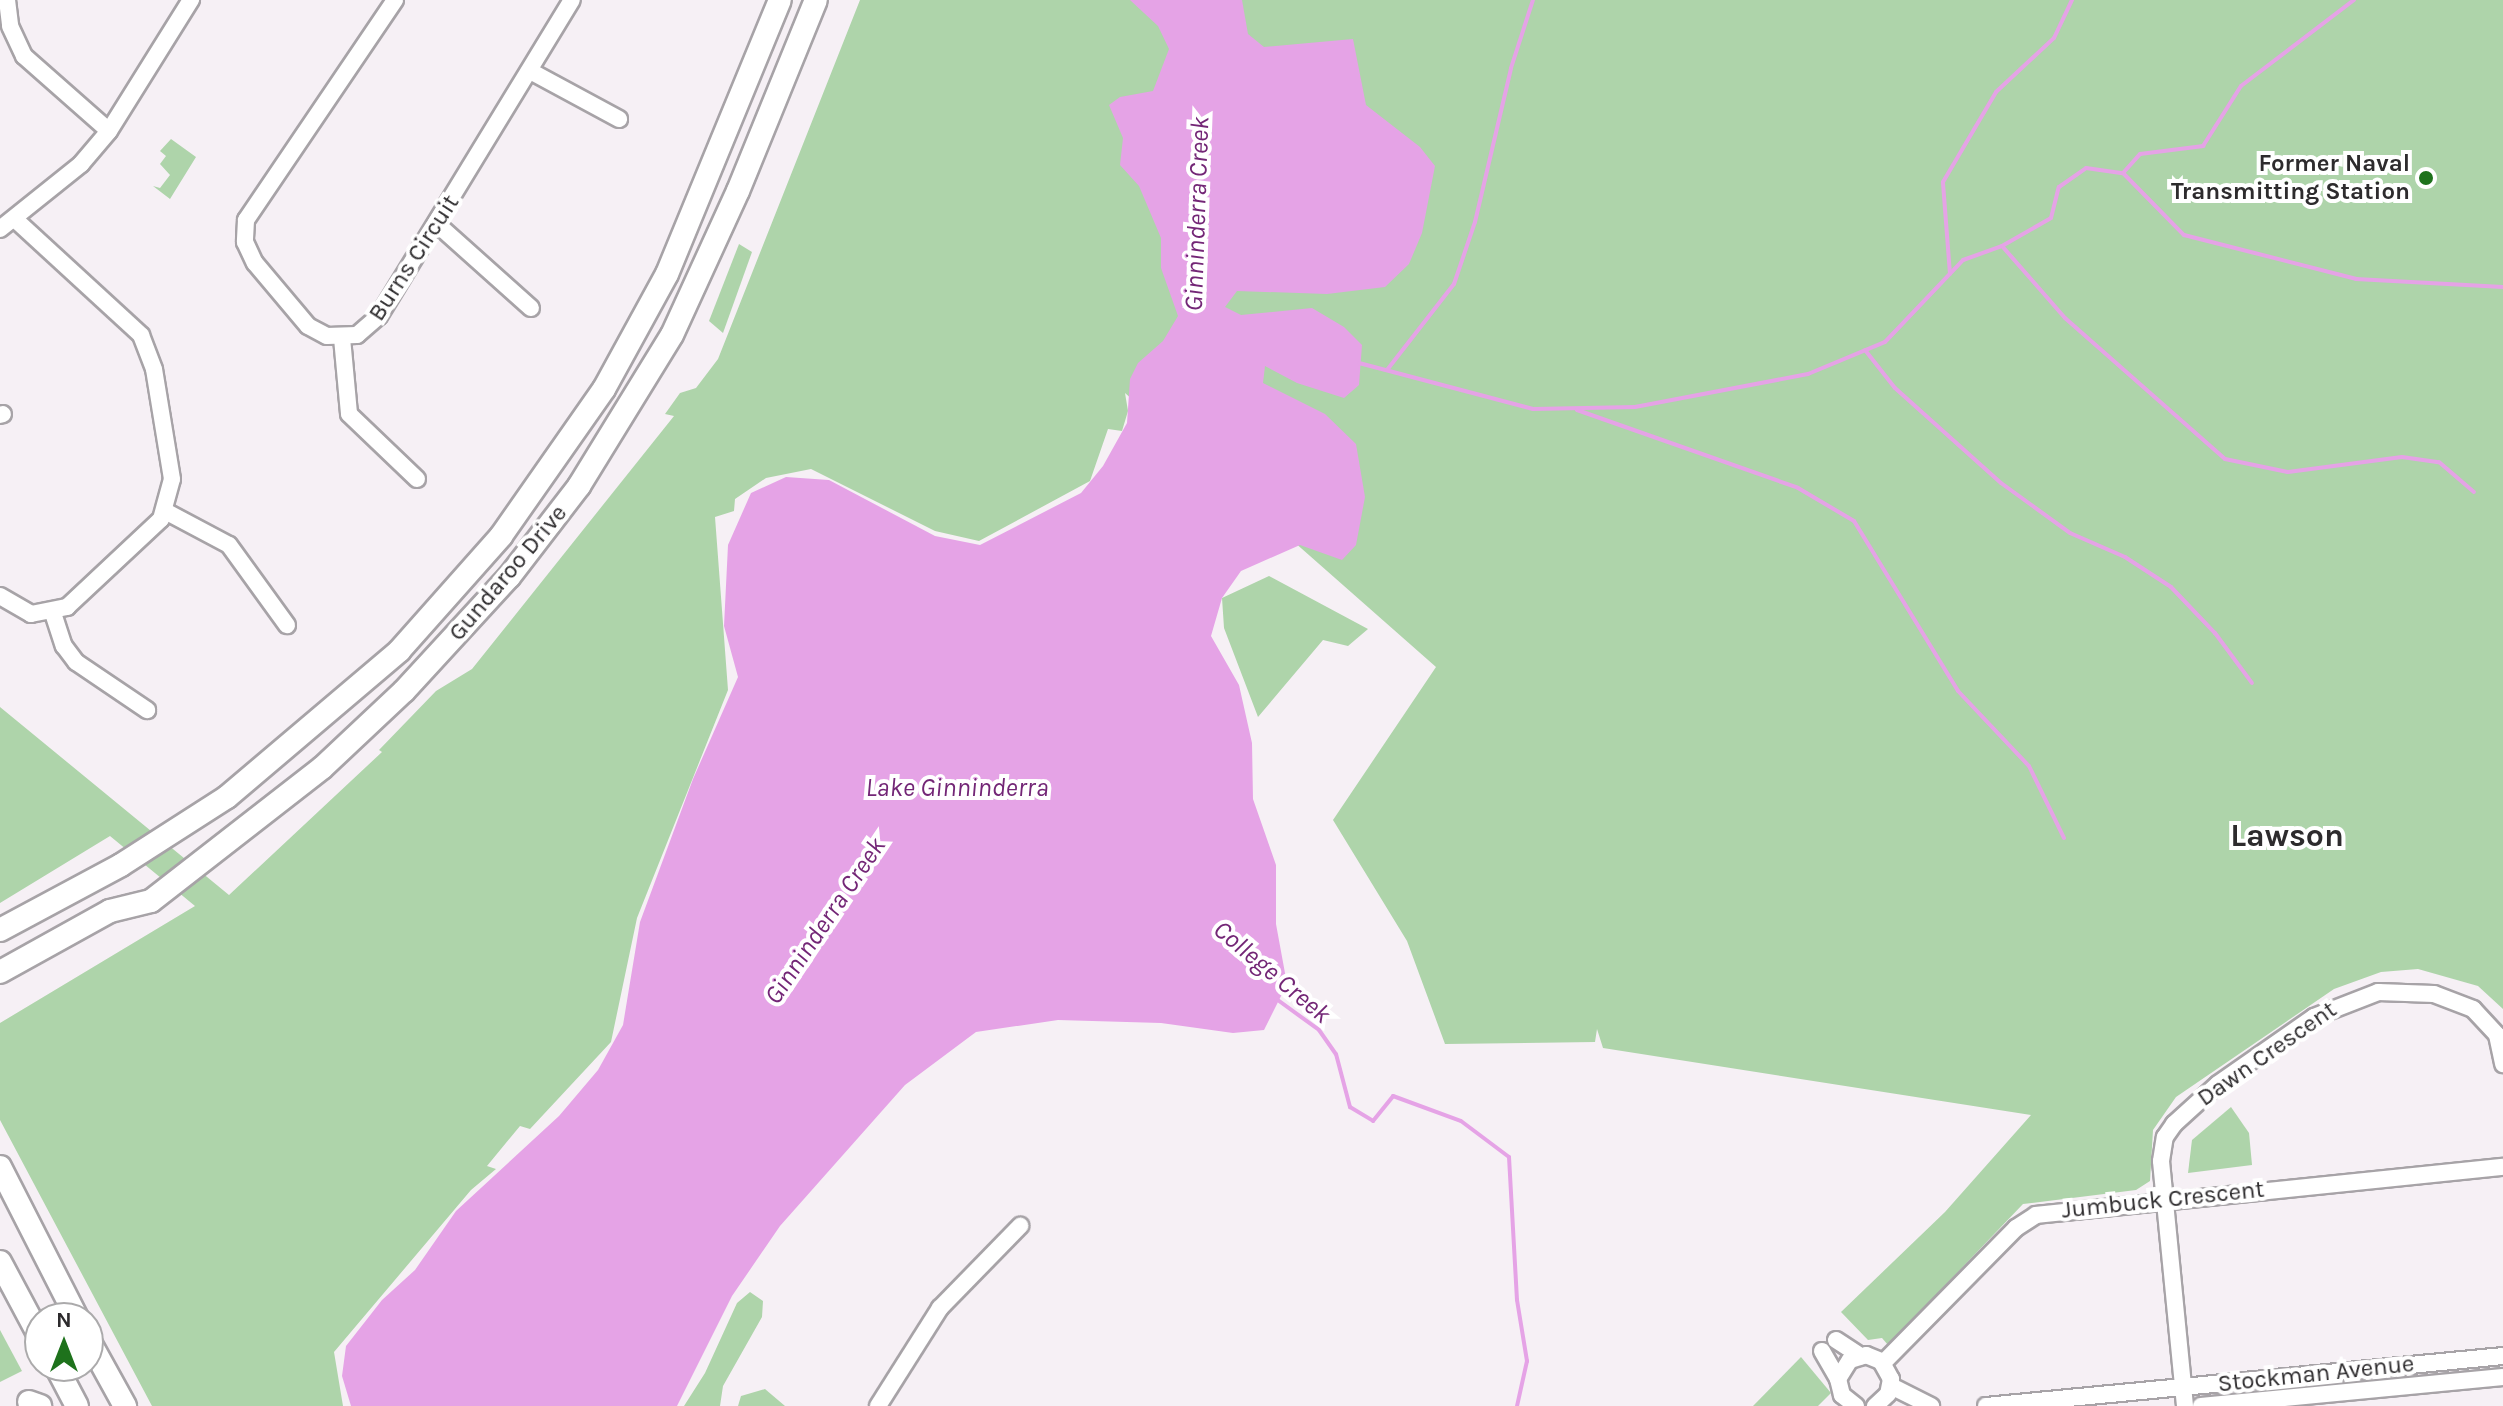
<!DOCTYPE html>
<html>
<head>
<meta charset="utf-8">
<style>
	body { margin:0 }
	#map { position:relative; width:2503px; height:1406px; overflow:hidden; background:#f6f0f5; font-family:Karla,sans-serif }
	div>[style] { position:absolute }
	.green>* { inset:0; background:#aed4aa }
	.water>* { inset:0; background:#e5a3e6 }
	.stream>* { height:4px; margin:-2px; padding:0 2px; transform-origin:2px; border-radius:2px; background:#e5a3e6 }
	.roads { filter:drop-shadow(2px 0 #a7a3a7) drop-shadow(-2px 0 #a7a3a7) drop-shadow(0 2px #a7a3a7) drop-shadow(0 -2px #a7a3a7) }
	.minor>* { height:16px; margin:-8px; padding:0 8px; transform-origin:8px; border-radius:8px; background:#fff }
	.major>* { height:22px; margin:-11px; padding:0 11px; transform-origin:11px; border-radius:11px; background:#fff }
	.dots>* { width:22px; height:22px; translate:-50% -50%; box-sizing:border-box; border:4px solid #fff; border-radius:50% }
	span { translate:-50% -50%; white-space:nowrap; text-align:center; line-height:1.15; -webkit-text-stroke:8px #fff; paint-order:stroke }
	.poi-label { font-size:24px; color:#2d2b2d; font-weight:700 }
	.right { translate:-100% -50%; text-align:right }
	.street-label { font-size:24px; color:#2d2b2d }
	.water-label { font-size:26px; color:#732676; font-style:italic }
	.district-label { font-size:32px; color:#2d2b2d; font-weight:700 }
	.north { position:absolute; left:24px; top:1302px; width:80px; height:80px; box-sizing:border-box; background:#fff; border:2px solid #abaaab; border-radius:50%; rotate:0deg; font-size:22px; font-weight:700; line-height:32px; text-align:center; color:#2d2b2d }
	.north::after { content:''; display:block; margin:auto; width:28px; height:36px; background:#1e721c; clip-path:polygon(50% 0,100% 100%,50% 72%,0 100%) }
</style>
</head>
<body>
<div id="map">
	<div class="green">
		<div style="clip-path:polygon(860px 0,2503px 0,2503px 1009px,2478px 986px,2418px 969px,2381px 972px,2334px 989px,2176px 1097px,2153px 1130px,2150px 1181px,2136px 1190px,2023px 1204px,1888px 1345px,1882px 1338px,1868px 1340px,1841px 1312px,1945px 1212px,2031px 1115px,1603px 1048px,1597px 1029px,1595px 1042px,1445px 1044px,1407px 941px,1333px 820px,1436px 667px,1125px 393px,1128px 411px,1122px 431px,1108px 429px,1090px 481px,979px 541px,935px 531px,811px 469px,766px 478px,735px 499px,734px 511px,715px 517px,728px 690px,637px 918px,611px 1042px,530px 1129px,520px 1126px,487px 1166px,496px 1169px,471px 1190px,334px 1352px,343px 1406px,152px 1406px,0 1120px,0 1023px,195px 906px,110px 836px,0 903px,0 707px,229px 895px,382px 752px,379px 750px,436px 691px,472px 669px,674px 416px,665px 414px,680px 393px,696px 388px,718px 359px)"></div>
		<div style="clip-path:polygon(171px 139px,196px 157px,170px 199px,153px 186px,160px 188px,170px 175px,160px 164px,166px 156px,160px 151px)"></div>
		<div style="clip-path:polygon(739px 244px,752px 252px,723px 333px,709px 321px)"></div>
		<div style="clip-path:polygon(1269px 576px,1368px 629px,1348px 646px,1323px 640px,1258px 717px,1224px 628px,1222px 598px)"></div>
		<div style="clip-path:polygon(2231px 1107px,2249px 1133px,2252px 1165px,2188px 1173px,2192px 1140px)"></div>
		<div style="clip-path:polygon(750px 1292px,763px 1301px,762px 1317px,723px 1386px,720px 1406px,684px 1406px,705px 1373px,737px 1303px)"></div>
		<div style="clip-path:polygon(0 1330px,22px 1371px,0 1382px)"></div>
		<div style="clip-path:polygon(1801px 1357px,1831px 1393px,1818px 1406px,1753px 1406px)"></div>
		<div style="clip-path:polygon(765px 1389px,785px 1406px,738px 1406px,741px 1396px)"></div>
	</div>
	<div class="water">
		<div style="clip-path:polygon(1130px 0,1242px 0,1248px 34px,1264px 47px,1353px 39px,1366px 105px,1420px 147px,1435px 166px,1422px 233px,1409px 264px,1385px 287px,1327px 294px,1237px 291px,1225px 307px,1241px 315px,1312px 308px,1344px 327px,1362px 345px,1359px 385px,1344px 398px,1297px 383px,1265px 366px,1263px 383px,1325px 414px,1356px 444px,1365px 497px,1356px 545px,1342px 560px,1300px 545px,1241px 571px,1222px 598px,1211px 636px,1239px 685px,1252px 743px,1253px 799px,1276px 865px,1276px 924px,1287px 984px,1264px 1030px,1233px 1033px,1161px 1023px,1058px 1020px,976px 1032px,905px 1085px,780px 1226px,732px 1296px,677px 1406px,351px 1406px,342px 1376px,346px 1346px,382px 1300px,415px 1270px,456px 1211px,559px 1116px,598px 1070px,623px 1025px,640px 922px,693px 779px,738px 677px,724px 626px,728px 545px,751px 493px,786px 477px,829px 480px,935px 536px,980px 545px,1081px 493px,1103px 466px,1127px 423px,1130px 379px,1138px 363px,1163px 341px,1178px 316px,1161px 268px,1161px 238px,1139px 186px,1120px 165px,1123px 138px,1109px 105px,1120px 97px,1153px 91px,1169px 49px,1158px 26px)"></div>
	</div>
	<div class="stream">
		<div style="left:2123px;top:173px;width:87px;rotate:45.5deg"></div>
		<div style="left:2184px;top:235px;width:178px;rotate:14.3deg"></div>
		<div style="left:2356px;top:279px;width:147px;rotate:3.1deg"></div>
		<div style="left:2002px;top:246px;width:96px;rotate:48.8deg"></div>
		<div style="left:2065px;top:318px;width:213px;rotate:41.4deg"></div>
		<div style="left:2225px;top:459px;width:64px;rotate:11.7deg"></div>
		<div style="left:2288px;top:472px;width:115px;rotate:-7.5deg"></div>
		<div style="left:2402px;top:457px;width:37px;rotate:8deg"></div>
		<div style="left:2439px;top:462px;width:46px;rotate:40.6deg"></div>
		<div style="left:1950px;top:274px;width:92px;rotate:-94.4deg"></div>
		<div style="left:1943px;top:182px;width:104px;rotate:-59.5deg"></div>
		<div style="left:1996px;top:92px;width:79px;rotate:-43deg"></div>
		<div style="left:2054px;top:38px;width:42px;rotate:-64.7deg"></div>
		<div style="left:1865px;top:350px;width:48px;rotate:51.7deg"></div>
		<div style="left:1895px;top:388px;width:142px;rotate:41.9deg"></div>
		<div style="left:2001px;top:483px;width:85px;rotate:35.9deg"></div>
		<div style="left:2070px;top:533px;width:60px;rotate:23.6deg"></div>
		<div style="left:2125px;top:557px;width:55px;rotate:33.1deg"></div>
		<div style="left:2171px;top:587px;width:64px;rotate:46.3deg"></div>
		<div style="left:2215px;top:633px;width:62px;rotate:53.5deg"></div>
		<div style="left:1359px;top:363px;width:180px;rotate:14.8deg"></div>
		<div style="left:1533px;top:409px;width:102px;rotate:-1.1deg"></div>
		<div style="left:1635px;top:407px;width:176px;rotate:-10.8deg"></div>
		<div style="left:1808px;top:374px;width:83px;rotate:-22.6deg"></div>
		<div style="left:1885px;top:342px;width:113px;rotate:-46.4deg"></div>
		<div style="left:1963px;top:260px;width:41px;rotate:-19.7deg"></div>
		<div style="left:2002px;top:246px;width:56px;rotate:-29.7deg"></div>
		<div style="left:2051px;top:218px;width:32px;rotate:-76deg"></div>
		<div style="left:2059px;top:187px;width:33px;rotate:-35deg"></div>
		<div style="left:2086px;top:168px;width:37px;rotate:8deg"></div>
		<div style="left:2123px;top:173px;width:25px;rotate:-48deg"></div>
		<div style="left:2140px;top:154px;width:64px;rotate:-7.2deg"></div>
		<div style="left:2203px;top:146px;width:71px;rotate:-57.7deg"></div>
		<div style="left:2241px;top:86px;width:142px;rotate:-37.3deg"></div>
		<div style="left:1387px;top:370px;width:109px;rotate:-52.1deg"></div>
		<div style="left:1454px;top:284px;width:65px;rotate:-71.3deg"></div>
		<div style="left:1475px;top:222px;width:158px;rotate:-76.8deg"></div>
		<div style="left:1511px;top:68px;width:71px;rotate:-72.1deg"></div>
		<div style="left:1577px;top:410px;width:234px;rotate:19.4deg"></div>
		<div style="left:1798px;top:488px;width:65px;rotate:30.5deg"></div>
		<div style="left:1854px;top:521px;width:199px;rotate:58.5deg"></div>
		<div style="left:1958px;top:691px;width:103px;rotate:46.6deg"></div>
		<div style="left:2029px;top:766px;width:80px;rotate:64.1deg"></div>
		<div style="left:1275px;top:998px;width:54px;rotate:36deg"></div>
		<div style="left:1319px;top:1030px;width:29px;rotate:55deg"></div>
		<div style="left:1336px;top:1054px;width:55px;rotate:75.2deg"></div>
		<div style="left:1350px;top:1107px;width:27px;rotate:31deg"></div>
		<div style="left:1373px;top:1121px;width:32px;rotate:-51deg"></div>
		<div style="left:1393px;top:1096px;width:72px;rotate:20.2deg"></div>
		<div style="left:1461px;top:1121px;width:60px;rotate:36.9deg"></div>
		<div style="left:1509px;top:1157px;width:143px;rotate:86.8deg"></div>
		<div style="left:1517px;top:1300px;width:62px;rotate:80.7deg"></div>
		<div style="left:1527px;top:1361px;width:46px;rotate:102.5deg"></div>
	</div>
	<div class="roads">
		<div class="minor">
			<div style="left:7px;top:0;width:26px;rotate:83deg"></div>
			<div style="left:10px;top:26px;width:33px;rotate:65deg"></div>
			<div style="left:24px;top:56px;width:113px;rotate:41.4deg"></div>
			<div style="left:395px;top:0;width:266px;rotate:124.1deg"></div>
			<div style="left:246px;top:220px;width:22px;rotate:93deg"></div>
			<div style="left:245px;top:242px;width:23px;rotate:65deg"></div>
			<div style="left:255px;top:263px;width:82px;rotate:49.9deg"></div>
			<div style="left:308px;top:326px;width:21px;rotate:28deg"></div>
			<div style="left:327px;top:336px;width:30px;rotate:-2deg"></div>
			<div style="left:357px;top:335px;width:29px;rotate:-41deg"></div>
			<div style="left:379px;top:316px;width:370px;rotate:-58.6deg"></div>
			<div style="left:532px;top:72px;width:99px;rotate:28.4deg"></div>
			<div style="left:437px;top:224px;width:126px;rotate:41.8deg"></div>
			<div style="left:0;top:229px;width:104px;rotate:-38.7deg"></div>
			<div style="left:81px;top:164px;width:43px;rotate:-49.7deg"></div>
			<div style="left:109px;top:131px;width:155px;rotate:-58deg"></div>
			<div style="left:342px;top:338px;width:76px;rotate:84.7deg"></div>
			<div style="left:349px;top:414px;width:94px;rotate:43.7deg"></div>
			<div style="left:0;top:415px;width:3px;rotate:-18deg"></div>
			<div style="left:165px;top:511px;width:72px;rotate:28deg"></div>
			<div style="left:229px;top:545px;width:99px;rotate:54.1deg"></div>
			<div style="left:0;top:596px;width:36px;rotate:30deg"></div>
			<div style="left:31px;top:614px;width:37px;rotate:-11deg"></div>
			<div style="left:67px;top:607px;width:129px;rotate:-43.1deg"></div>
			<div style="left:161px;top:519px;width:41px;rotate:-74.6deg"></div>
			<div style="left:172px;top:479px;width:111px;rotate:-99.3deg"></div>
			<div style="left:154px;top:369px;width:36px;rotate:-111deg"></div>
			<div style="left:141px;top:335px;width:170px;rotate:-137.4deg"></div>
			<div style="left:53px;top:613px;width:35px;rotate:72deg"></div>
			<div style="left:64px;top:646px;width:20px;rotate:53deg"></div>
			<div style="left:76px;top:662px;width:86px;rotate:34.1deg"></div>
			<div style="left:1836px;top:1340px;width:30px;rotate:33deg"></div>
			<div style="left:1822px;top:1351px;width:32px;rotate:60deg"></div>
			<div style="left:1883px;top:1363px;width:190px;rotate:-45.4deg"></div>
			<div style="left:2016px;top:1228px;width:24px;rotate:-33deg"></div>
			<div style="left:2036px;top:1215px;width:469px;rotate:-5.9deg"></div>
			<div style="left:1891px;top:1386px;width:45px;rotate:26.6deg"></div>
			<div style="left:878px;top:1406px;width:116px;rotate:-57.7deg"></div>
			<div style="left:940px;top:1308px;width:115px;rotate:-45.7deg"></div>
			<div style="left:1856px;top:1406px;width:18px;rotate:-142deg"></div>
			<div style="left:1842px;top:1395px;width:16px;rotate:-104deg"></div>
			<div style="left:1838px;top:1379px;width:22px;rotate:-58deg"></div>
			<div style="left:1850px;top:1360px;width:17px;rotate:-17deg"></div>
			<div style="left:1866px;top:1355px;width:16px;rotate:22deg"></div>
			<div style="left:1881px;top:1361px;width:21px;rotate:61deg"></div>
			<div style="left:1891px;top:1379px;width:15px;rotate:101deg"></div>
			<div style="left:1888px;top:1394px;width:18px;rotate:137deg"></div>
			<div style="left:1986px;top:1406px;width:519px;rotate:-5.52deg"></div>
			<div style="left:2185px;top:1406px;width:246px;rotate:-95.6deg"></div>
			<div style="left:2161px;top:1161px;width:24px;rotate:-81deg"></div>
			<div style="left:2165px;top:1137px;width:16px;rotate:-55deg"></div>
			<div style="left:2174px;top:1124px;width:59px;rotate:-42.3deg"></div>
			<div style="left:2218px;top:1084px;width:117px;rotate:-34.9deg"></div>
			<div style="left:2314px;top:1017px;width:69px;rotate:-21.3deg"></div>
			<div style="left:2378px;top:992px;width:56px;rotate:2deg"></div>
			<div style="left:2434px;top:994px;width:42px;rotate:21deg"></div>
			<div style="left:2473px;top:1009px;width:35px;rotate:47deg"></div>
			<div style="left:2497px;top:1035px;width:30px;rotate:78deg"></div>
			<div style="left:2201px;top:1406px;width:303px;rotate:-5.5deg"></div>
		</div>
		<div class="major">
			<div style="left:0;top:930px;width:137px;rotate:-28.2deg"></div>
			<div style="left:121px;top:865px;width:126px;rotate:-32.7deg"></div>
			<div style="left:227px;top:797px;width:226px;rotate:-40.3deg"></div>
			<div style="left:399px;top:651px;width:154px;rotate:-48.4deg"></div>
			<div style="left:501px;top:536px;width:179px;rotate:-55deg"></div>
			<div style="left:604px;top:389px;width:131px;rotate:-61.3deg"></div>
			<div style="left:667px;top:274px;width:296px;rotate:-67.6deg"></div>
			<div style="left:0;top:972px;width:126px;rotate:-29deg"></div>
			<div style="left:110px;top:911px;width:42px;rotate:-13.7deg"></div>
			<div style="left:151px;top:901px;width:217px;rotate:-37.9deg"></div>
			<div style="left:322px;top:768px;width:112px;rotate:-43.2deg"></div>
			<div style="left:404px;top:691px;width:155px;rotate:-47.4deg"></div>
			<div style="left:509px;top:577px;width:115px;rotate:-52.4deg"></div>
			<div style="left:579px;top:486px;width:177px;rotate:-58.4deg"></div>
			<div style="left:672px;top:335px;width:158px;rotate:-65.4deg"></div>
			<div style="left:738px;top:191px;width:206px;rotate:-67.8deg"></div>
			<div style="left:0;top:1167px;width:169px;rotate:63deg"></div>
			<div style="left:0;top:1262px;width:85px;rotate:61.9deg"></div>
			<div style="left:88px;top:1339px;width:77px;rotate:61.1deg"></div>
			<div style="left:56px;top:1366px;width:45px;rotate:62.3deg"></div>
			<div style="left:29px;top:1402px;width:12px;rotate:20deg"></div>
		</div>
	</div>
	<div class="dots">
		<div style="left:2426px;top:178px;background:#1e721c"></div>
	</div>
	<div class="poi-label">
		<span class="right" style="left:2410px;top:178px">Former Naval<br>Transmitting Station</span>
	</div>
	<div class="street-label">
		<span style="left:414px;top:258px;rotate:-57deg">Burns Circuit</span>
		<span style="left:508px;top:573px;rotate:-50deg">Gundaroo Drive</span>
		<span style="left:2267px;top:1054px;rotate:-35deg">Dawn Crescent</span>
		<span style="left:2163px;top:1200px;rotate:-6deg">Jumbuck Crescent</span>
		<span style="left:2316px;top:1374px;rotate:-6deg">Stockman Avenue</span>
	</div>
	<div class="water-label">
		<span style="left:1197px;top:214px;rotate:-88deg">Ginninderra Creek</span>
		<span style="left:957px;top:788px">Lake Ginninderra</span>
		<span style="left:825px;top:921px;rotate:-56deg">Ginninderra Creek</span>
		<span style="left:1272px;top:972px;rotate:40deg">College Creek</span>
	</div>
	<div class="district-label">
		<span style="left:2287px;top:836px">Lawson</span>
	</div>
	<div class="north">N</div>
</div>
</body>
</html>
